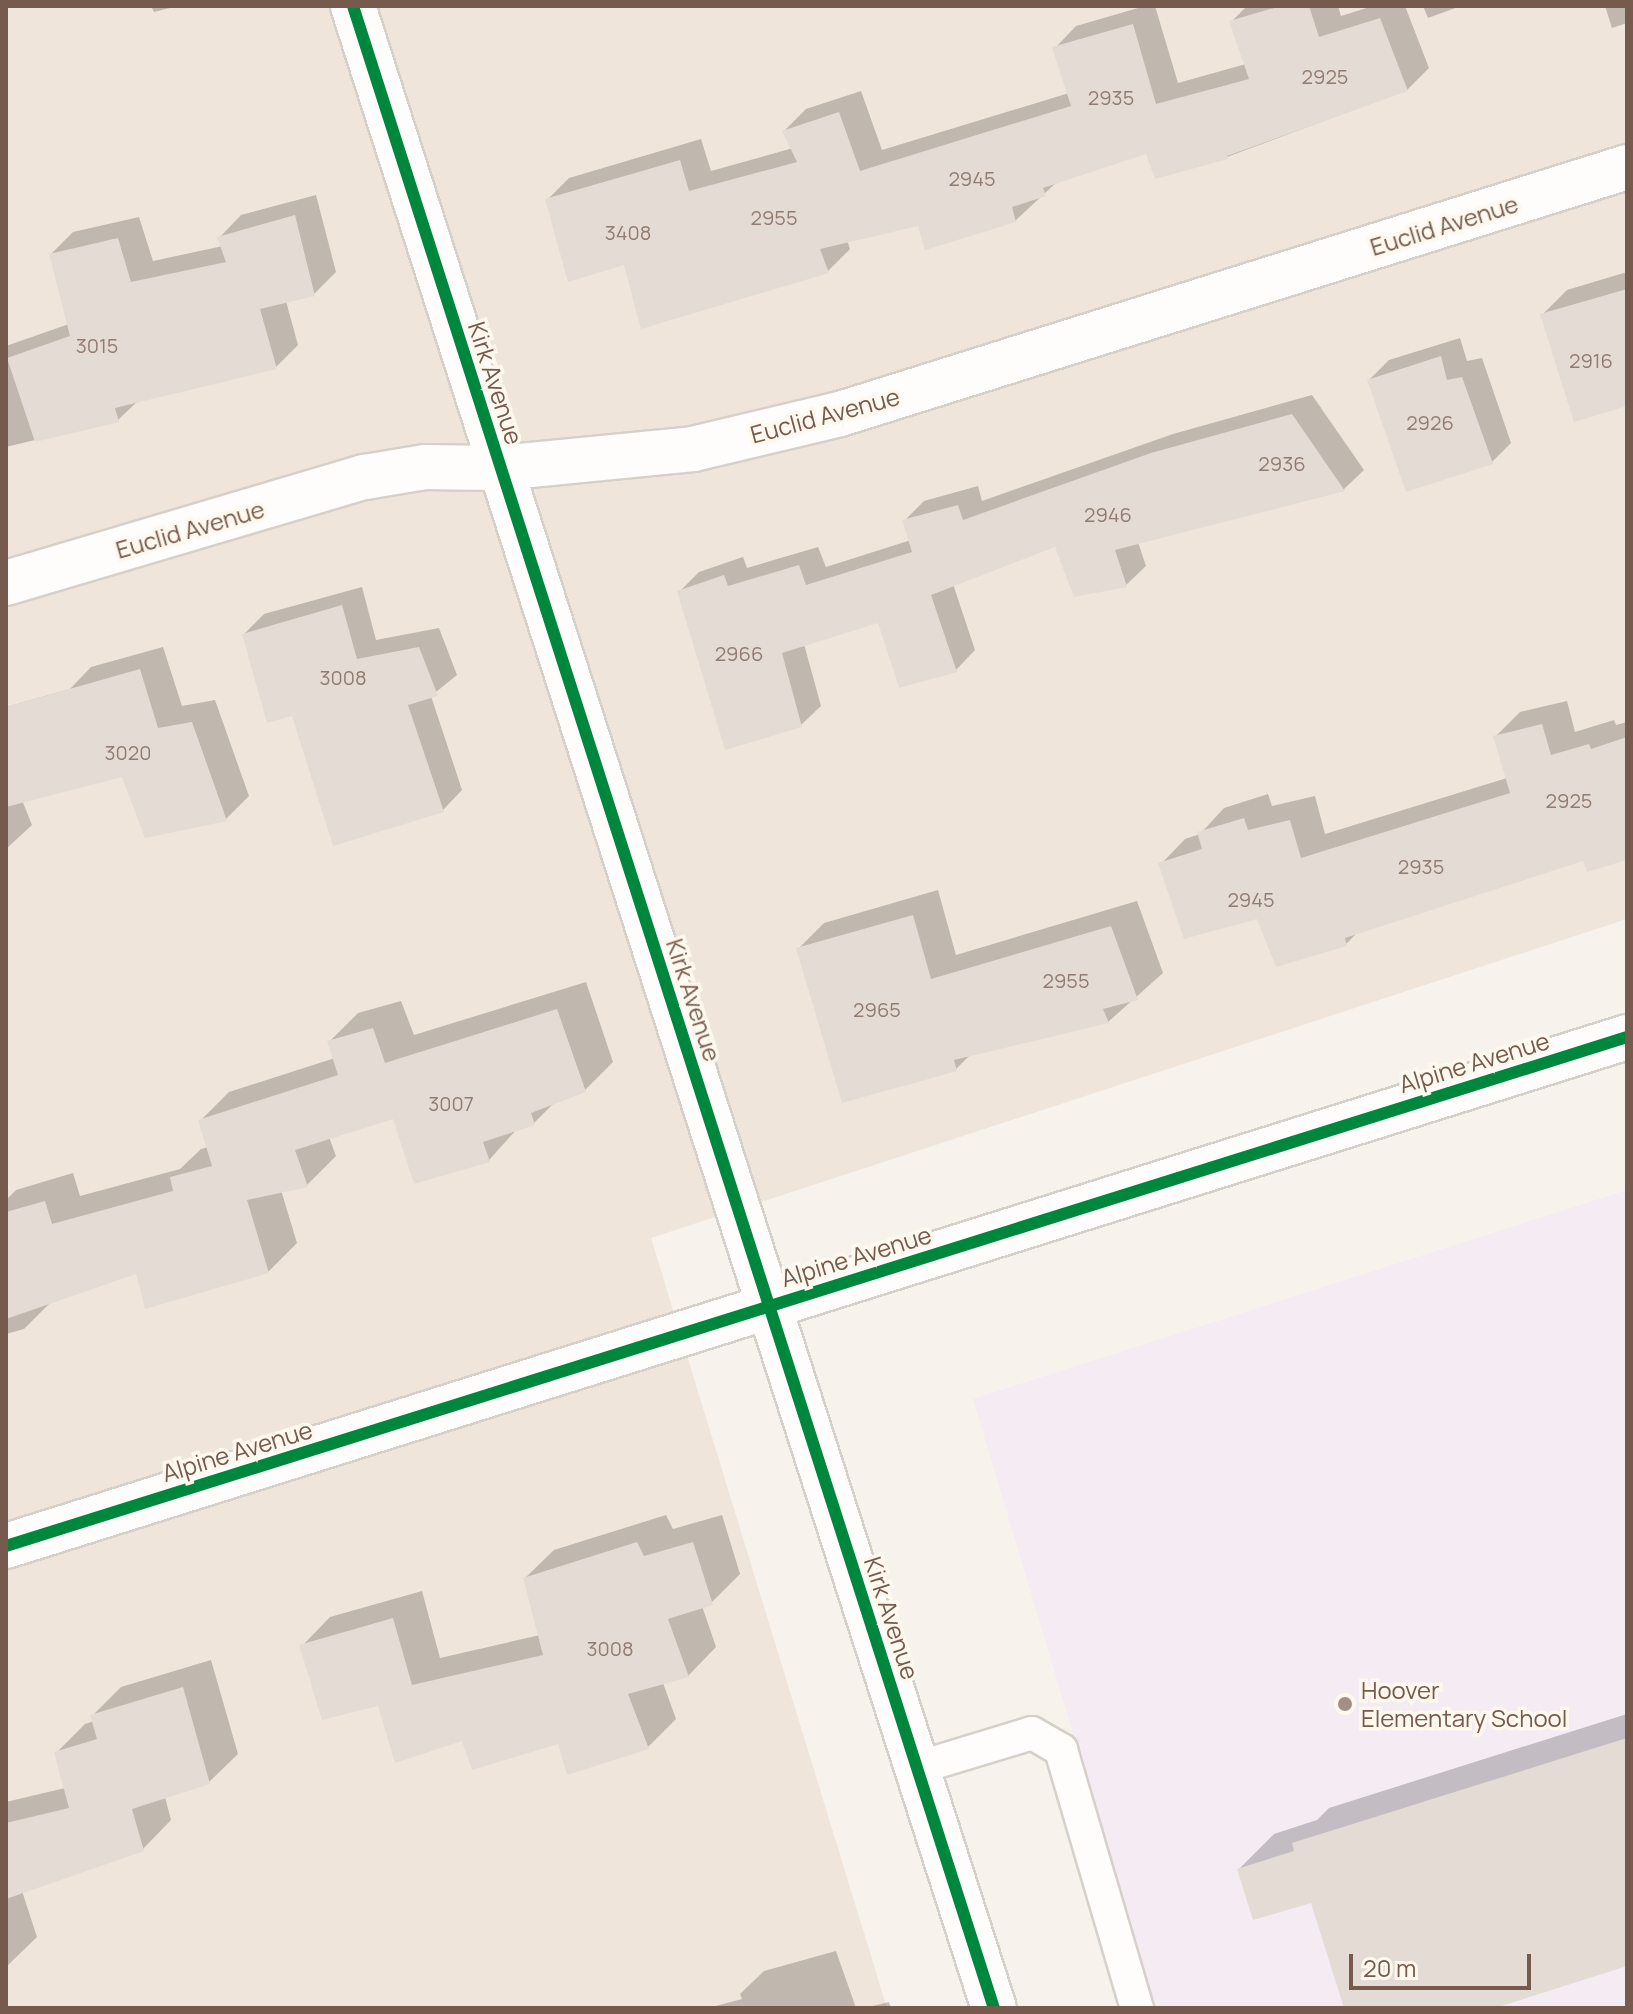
<!DOCTYPE html>
<html>
<head>
<meta charset="utf-8">
<style>
	body { margin:0 }
	#map { position:relative; width:1633px; height:2014px; overflow:hidden; background:#f7f3ec; font-family:Manrope,sans-serif }
	div>[style] { position:absolute }
	.residential>* { inset:0; background:#f0e5da }
	.education>* { inset:0; background:#f4ebf3 }
	.shadow>* { inset:0; background:#0003 }
	.building>* { inset:0; background:#e4dbd4 }
	.roads { filter:drop-shadow(2px 0 #d6d0ca) drop-shadow(-2px 0 #d6d0ca) drop-shadow(0 2px #d6d0ca) drop-shadow(0 -2px #d6d0ca) }
	.lane>* { height:32px; margin:-16px; padding:0 16px; transform-origin:16px; border-radius:16px; background:#fefdfc }
	.street>* { height:44px; margin:-22px; padding:0 22px; transform-origin:22px; border-radius:22px; background:#fefdfc }
	.cycleway>* { height:12px; margin:-6px; padding:0 6px; transform-origin:6px; border-radius:6px; background:#00873e }
	.dots>* { width:22px; height:22px; translate:-50% -50%; box-sizing:border-box; border:4px solid #fef8ee; border-radius:50% }
	span { translate:-50% -50%; white-space:nowrap; text-align:center; line-height:1.15; -webkit-text-stroke:7px #fef8ee; paint-order:stroke }
	.number-label { font-size:20px; color:#927c71 }
	.number-label span { -webkit-text-stroke-width:0 }
	.street-label { font-size:24px; color:#755a4d }
	.poi-label { font-size:24px; color:#755a4d }
	.left { translate:0 -50%; text-align:left }
	.frame { position:absolute; inset:0; border:8px solid #755a4d; pointer-events:none }
	.scale { position:absolute; left:1349px; top:1954px; width:182px; height:36px; box-sizing:border-box; border:4px solid #755a4d; border-top:0; padding-left:10px; font-size:24px; line-height:28px; white-space:nowrap; color:#755a4d; -webkit-text-stroke:6px #fef8ee; paint-order:stroke }
</style>
</head>
<body>
<div id="map">
	<div class="residential">
		<div style="clip-path:polygon(6px 6px,1627px 6px,1627px 919px,651px 1238px,887px 2008px,6px 2008px)"></div>
	</div>
	<div class="education">
		<div style="clip-path:polygon(1627px 1190px,1627px 2008px,1155px 2008px,973px 1399px)"></div>
	</div>
	<div class="shadow">
		<div style="clip-path:polygon(151px 6px,178px 6px,154px 12px)"></div>
		<div style="clip-path:polygon(1145px 6px,1155px 6px,1178px 83px,1246px 64px,1232px 21px,1247px 6px,1338px 6px,1341px 16px,1373px 6px,1405px 6px,1429px 68px,1407px 90px,1227px 157px,1147px 151px,1058px 181px,1015px 221px,919px 223px,847px 240px,850px 249px,828px 271px,625px 262px,547px 200px,569px 178px,701px 139px,711px 171px,793px 148px,784px 131px,806px 109px,861px 91px,882px 150px,1069px 93px,1055px 48px,1076px 26px)"></div>
		<div style="clip-path:polygon(1423px 6px,1461px 6px,1428px 18px)"></div>
		<div style="clip-path:polygon(1605px 6px,1627px 6px,1627px 23px,1612px 28px)"></div>
		<div style="clip-path:polygon(316px 195px,336px 272px,314px 294px,286px 301px,298px 345px,276px 367px,138px 401px,118px 420px,6px 447px,6px 346px,69px 324px,51px 254px,73px 232px,139px 217px,153px 261px,223px 246px,220px 237px,241px 215px)"></div>
		<div style="clip-path:polygon(1627px 272px,1627px 404px,1542px 315px,1567px 290px)"></div>
		<div style="clip-path:polygon(1460px 338px,1467px 361px,1482px 358px,1511px 443px,1492px 462px,1369px 380px,1389px 360px)"></div>
		<div style="clip-path:polygon(1312px 395px,1364px 470px,1344px 489px,1138px 542px,1146px 566px,1126px 585px,1056px 545px,953px 584px,975px 650px,956px 670px,880px 620px,804px 644px,821px 706px,801px 725px,679px 592px,699px 572px,743px 557px,747px 568px,818px 547px,826px 567px,911px 540px,905px 520px,924px 501px,978px 486px,982px 501px,1173px 434px)"></div>
		<div style="clip-path:polygon(362px 587px,376px 640px,439px 628px,457px 675px,431px 696px,462px 790px,443px 810px,294px 714px,244px 634px,264px 614px)"></div>
		<div style="clip-path:polygon(163px 647px,182px 706px,215px 700px,249px 796px,226px 819px,124px 774px,22px 800px,32px 825px,6px 849px,6px 707px,70px 689px,91px 667px)"></div>
		<div style="clip-path:polygon(1567px 701px,1575px 732px,1614px 720px,1616px 725px,1627px 722px,1627px 858px,1584px 858px,1359px 931px,1346px 944px,1161px 864px,1185px 839px,1200px 834px,1224px 808px,1268px 794px,1272px 806px,1315px 796px,1325px 834px,1507px 778px,1495px 737px,1520px 712px)"></div>
		<div style="clip-path:polygon(938px 890px,956px 955px,1137px 901px,1163px 973px,1108px 1022px,971px 1054px,956px 1069px,799px 948px,824px 923px)"></div>
		<div style="clip-path:polygon(586px 982px,613px 1062px,585px 1090px,556px 1101px,534px 1123px,517px 1129px,489px 1160px,394px 1117px,329px 1137px,336px 1156px,307px 1185px,281px 1190px,297px 1243px,268px 1272px,137px 1271px,53px 1300px,24px 1329px,6px 1334px,6px 1200px,16px 1190px,73px 1173px,80px 1196px,180px 1169px,201px 1149px,208px 1147px,200px 1121px,229px 1092px,335px 1058px,330px 1041px,358px 1013px,401px 1001px,414px 1035px)"></div>
		<div style="clip-path:polygon(666px 1515px,673px 1529px,722px 1515px,740px 1574px,711px 1603px,702px 1606px,716px 1647px,688px 1676px,663px 1683px,676px 1719px,648px 1747px,464px 1738px,379px 1703px,302px 1646px,330px 1617px,422px 1591px,440px 1658px,540px 1635px,525px 1578px,554px 1550px)"></div>
		<div style="clip-path:polygon(211px 1660px,238px 1754px,209px 1782px,165px 1797px,171px 1820px,143px 1849px,22px 1891px,37px 1937px,6px 1967px,6px 1802px,65px 1788px,56px 1753px,85px 1724px,94px 1721px,93px 1715px,121px 1687px)"></div>
		<div style="clip-path:polygon(1627px 1714px,1627px 1964px,1487px 2008px,1346px 2008px,1312px 1901px,1239px 1869px,1274px 1834px,1317px 1820px,1329px 1808px)"></div>
		<div style="clip-path:polygon(836px 1951px,856px 2008px,708px 2008px,742px 1999px,740px 1994px,764px 1971px)"></div>
		<div style="clip-path:polygon(889px 2002px,891px 2008px,864px 2008px)"></div>
	</div>
	<div class="building">
		<div style="clip-path:polygon(1281px 6px,1309px 6px,1319px 37px,1380px 18px,1408px 91px,1227px 156px,1228px 159px,1155px 179px,1146px 154px,1043px 188px,1046px 196px,1012px 207px,1016px 222px,925px 250px,918px 226px,820px 249px,829px 273px,641px 329px,624px 265px,568px 282px,545px 199px,680px 160px,689px 191px,797px 162px,782px 131px,839px 112px,860px 171px,1071px 106px,1052px 47px,1133px 24px,1156px 104px,1249px 79px,1229px 21px)"></div>
		<div style="clip-path:polygon(295px 215px,315px 296px,260px 309px,277px 369px,115px 408px,119px 422px,35px 442px,7px 358px,70px 336px,49px 254px,118px 238px,131px 282px,226px 262px,217px 237px)"></div>
		<div style="clip-path:polygon(1627px 289px,1627px 406px,1574px 422px,1540px 314px)"></div>
		<div style="clip-path:polygon(1441px 356px,1447px 380px,1462px 377px,1493px 464px,1406px 492px,1367px 380px)"></div>
		<div style="clip-path:polygon(1292px 414px,1345px 491px,1115px 550px,1127px 587px,1074px 597px,1055px 547px,931px 595px,957px 672px,899px 688px,878px 623px,782px 653px,802px 727px,725px 750px,677px 591px,724px 575px,728px 586px,799px 565px,806px 585px,912px 552px,902px 520px,958px 505px,963px 520px,1151px 453px)"></div>
		<div style="clip-path:polygon(342px 605px,357px 659px,419px 647px,438px 696px,408px 705px,444px 812px,333px 846px,292px 716px,267px 723px,242px 634px)"></div>
		<div style="clip-path:polygon(140px 669px,158px 728px,192px 722px,227px 821px,145px 838px,122px 777px,6px 807px,6px 707px)"></div>
		<div style="clip-path:polygon(1542px 724px,1551px 755px,1589px 744px,1591px 749px,1627px 737px,1627px 860px,1587px 872px,1583px 861px,1345px 938px,1347px 946px,1276px 967px,1257px 919px,1184px 939px,1158px 863px,1202px 849px,1197px 832px,1244px 818px,1248px 830px,1290px 820px,1301px 858px,1510px 793px,1493px 736px)"></div>
		<div style="clip-path:polygon(913px 915px,931px 979px,1111px 926px,1138px 1000px,1103px 1009px,1109px 1023px,954px 1060px,957px 1071px,842px 1103px,796px 948px)"></div>
		<div style="clip-path:polygon(557px 1009px,586px 1092px,531px 1113px,535px 1125px,483px 1142px,490px 1162px,414px 1184px,393px 1119px,295px 1150px,308px 1187px,247px 1200px,269px 1273px,145px 1309px,136px 1274px,6px 1319px,6px 1212px,45px 1201px,52px 1224px,173px 1191px,170px 1177px,212px 1166px,198px 1120px,338px 1075px,327px 1041px,373px 1028px,385px 1063px)"></div>
		<div style="clip-path:polygon(637px 1542px,644px 1556px,693px 1542px,713px 1605px,668px 1619px,689px 1677px,628px 1694px,649px 1749px,567px 1775px,558px 1744px,472px 1770px,462px 1741px,395px 1763px,378px 1706px,322px 1720px,299px 1645px,393px 1618px,412px 1685px,543px 1655px,523px 1578px)"></div>
		<div style="clip-path:polygon(183px 1687px,210px 1784px,132px 1809px,144px 1851px,6px 1899px,6px 1823px,69px 1808px,54px 1752px,97px 1739px,90px 1715px)"></div>
		<div style="clip-path:polygon(1627px 1738px,1627px 1966px,1495px 2008px,1344px 2008px,1311px 1903px,1253px 1920px,1237px 1869px,1294px 1851px,1292px 1843px)"></div>
	</div>
	<div class="roads">
		<div class="lane">
			<div style="left:917px;top:1768px;width:120px;rotate:-16.9deg"></div>
			<div style="left:1032px;top:1733px;width:34px;rotate:30deg"></div>
			<div style="left:1061px;top:1750px;width:269px;rotate:73.6deg"></div>
		</div>
		<div class="street">
			<div style="left:353px;top:6px;width:2102px;rotate:72.25deg"></div>
			<div style="left:6px;top:583px;width:374px;rotate:-16.5deg"></div>
			<div style="left:365px;top:477px;width:61px;rotate:-9.5deg"></div>
			<div style="left:425px;top:467px;width:75px;rotate:0.8deg"></div>
			<div style="left:500px;top:468px;width:194px;rotate:-5.6deg"></div>
			<div style="left:693px;top:449px;width:151px;rotate:-13.4deg"></div>
			<div style="left:840px;top:414px;width:825px;rotate:-17.42deg"></div>
			<div style="left:6px;top:1546px;width:1699px;rotate:-17.43deg"></div>
		</div>
	</div>
	<div class="cycleway">
		<div style="left:353px;top:6px;width:2102px;rotate:72.25deg"></div>
		<div style="left:6px;top:1546px;width:1699px;rotate:-17.43deg"></div>
	</div>
	<div class="dots">
		<div style="left:1345px;top:1704px;background:#a29085"></div>
	</div>
	<div class="number-label">
		<span style="left:1325px;top:76px">2925</span>
		<span style="left:1111px;top:97px">2935</span>
		<span style="left:972px;top:178px">2945</span>
		<span style="left:774px;top:217px">2955</span>
		<span style="left:628px;top:232px">3408</span>
		<span style="left:97px;top:345px">3015</span>
		<span style="left:1591px;top:360px">2916</span>
		<span style="left:1430px;top:422px">2926</span>
		<span style="left:1282px;top:463px">2936</span>
		<span style="left:1108px;top:514px">2946</span>
		<span style="left:739px;top:653px">2966</span>
		<span style="left:343px;top:677px">3008</span>
		<span style="left:128px;top:752px">3020</span>
		<span style="left:1569px;top:800px">2925</span>
		<span style="left:1421px;top:866px">2935</span>
		<span style="left:1251px;top:899px">2945</span>
		<span style="left:1066px;top:980px">2955</span>
		<span style="left:877px;top:1009px">2965</span>
		<span style="left:451px;top:1103px">3007</span>
		<span style="left:610px;top:1648px">3008</span>
	</div>
	<div class="street-label">
		<span style="left:1444px;top:225px;rotate:-17deg">Euclid Avenue</span>
		<span style="left:496px;top:383px;rotate:72deg">Kirk Avenue</span>
		<span style="left:825px;top:415px;rotate:-15deg">Euclid Avenue</span>
		<span style="left:190px;top:529px;rotate:-16deg">Euclid Avenue</span>
		<span style="left:694px;top:1000px;rotate:72deg">Kirk Avenue</span>
		<span style="left:1474px;top:1062px;rotate:-17deg">Alpine Avenue</span>
		<span style="left:856px;top:1256px;rotate:-17deg">Alpine Avenue</span>
		<span style="left:237px;top:1451px;rotate:-17deg">Alpine Avenue</span>
		<span style="left:892px;top:1618px;rotate:72deg">Kirk Avenue</span>
	</div>
	<div class="poi-label">
		<span class="left" style="left:1361px;top:1704px">Hoover<br>Elementary School</span>
	</div>
	<div class="frame"></div>
	<div class="scale">20 m</div>
</div>
</body>
</html>
